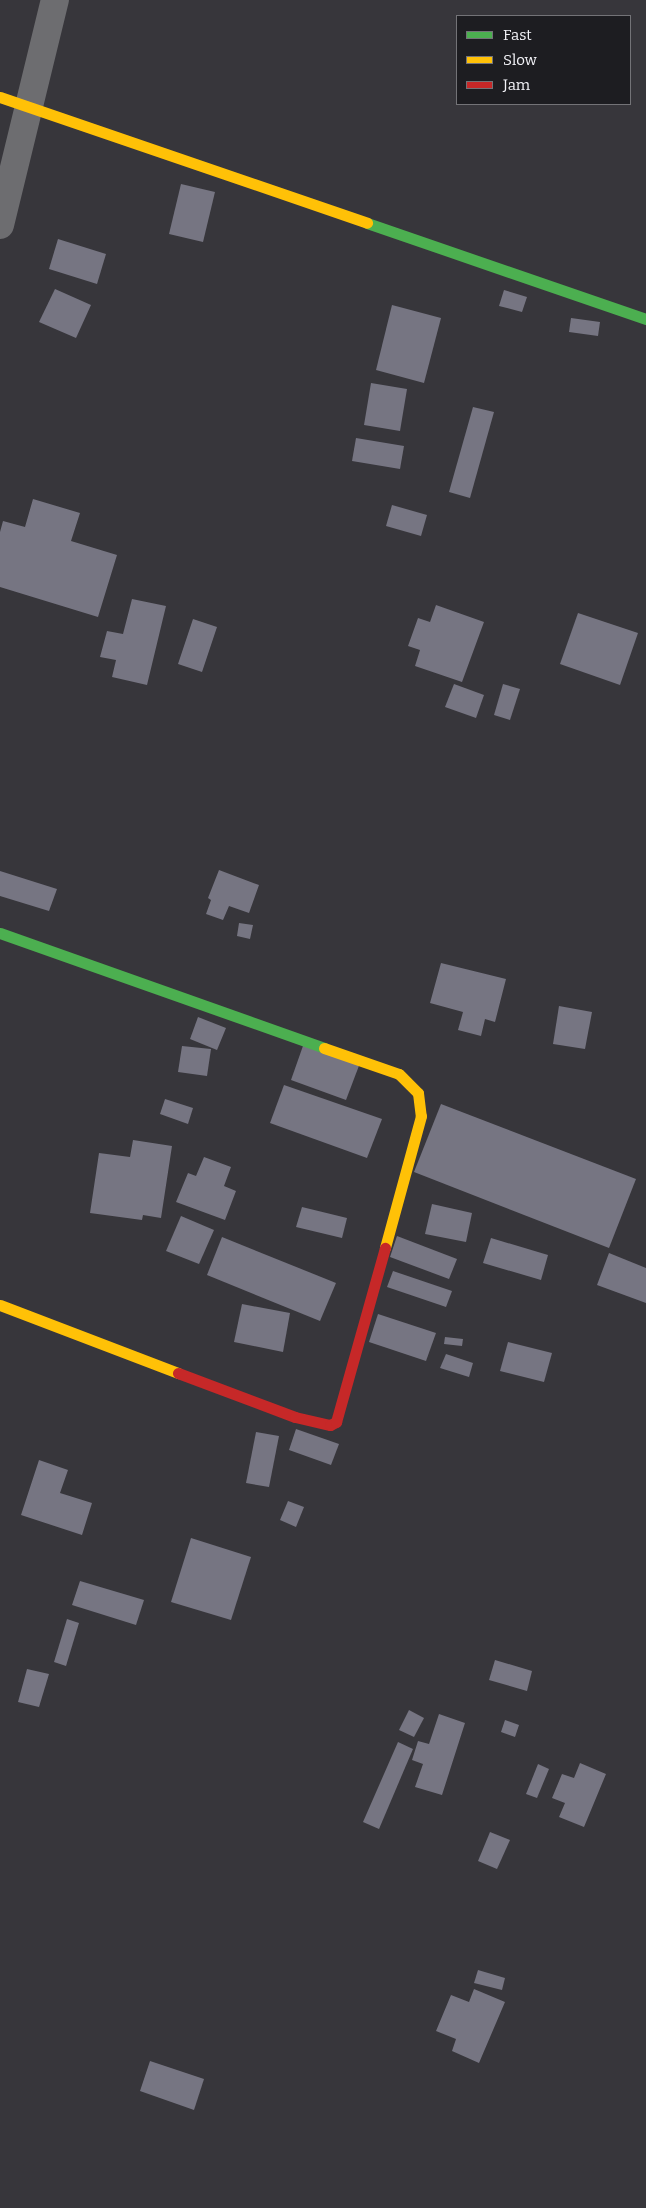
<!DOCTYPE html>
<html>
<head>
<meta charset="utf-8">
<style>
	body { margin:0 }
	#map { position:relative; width:646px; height:2208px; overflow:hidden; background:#37363b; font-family:Bitter,serif }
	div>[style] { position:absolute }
	.building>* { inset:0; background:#767582 }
	.street>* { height:28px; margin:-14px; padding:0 14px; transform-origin:14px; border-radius:14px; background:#6d6d70 }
	.fast>* { height:11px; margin:-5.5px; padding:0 5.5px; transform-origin:5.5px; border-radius:5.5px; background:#4caf50 }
	.slow>* { height:11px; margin:-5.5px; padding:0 5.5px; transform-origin:5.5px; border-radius:5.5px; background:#ffc107 }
	.jam>* { height:11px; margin:-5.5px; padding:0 5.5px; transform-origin:5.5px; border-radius:5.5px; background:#c62828 }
	span { translate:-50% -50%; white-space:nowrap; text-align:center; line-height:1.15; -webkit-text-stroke:5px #1d1d21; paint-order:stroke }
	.legend { position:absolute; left:456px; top:15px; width:175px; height:90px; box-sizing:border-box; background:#1d1d21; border:1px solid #737377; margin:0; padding:6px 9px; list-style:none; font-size:15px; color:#f4f4f9 }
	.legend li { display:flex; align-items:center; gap:10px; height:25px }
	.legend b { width:25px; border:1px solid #737377 }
</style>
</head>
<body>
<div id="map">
	<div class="building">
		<div style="clip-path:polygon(181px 184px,215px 192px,203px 242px,169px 234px)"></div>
		<div style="clip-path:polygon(58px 239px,106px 254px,97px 284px,49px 269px)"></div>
		<div style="clip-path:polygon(55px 289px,91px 305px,76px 338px,39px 322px)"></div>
		<div style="clip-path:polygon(504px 290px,527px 297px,522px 312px,499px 306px)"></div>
		<div style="clip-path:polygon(392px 305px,441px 318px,424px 383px,376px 370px)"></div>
		<div style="clip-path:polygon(571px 318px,600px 322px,598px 336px,569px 332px)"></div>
		<div style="clip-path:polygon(371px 383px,407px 389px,400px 431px,364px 425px)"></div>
		<div style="clip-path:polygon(473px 407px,494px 412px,470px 498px,449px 492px)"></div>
		<div style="clip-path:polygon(356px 438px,404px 446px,400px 469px,352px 461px)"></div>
		<div style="clip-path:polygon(33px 499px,80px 513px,71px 541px,117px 555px,98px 617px,0 587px,0 532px,3px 521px,25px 527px)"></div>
		<div style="clip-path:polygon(392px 505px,427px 515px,421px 536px,386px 526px)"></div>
		<div style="clip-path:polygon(132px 599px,166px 606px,147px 685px,112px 677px,116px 660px,100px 657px,107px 631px,123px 634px)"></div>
		<div style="clip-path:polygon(436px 605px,484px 622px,462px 682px,415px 666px,420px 650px,408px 646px,418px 618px,430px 622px)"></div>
		<div style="clip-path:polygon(578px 613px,638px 633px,620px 685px,560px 664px)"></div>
		<div style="clip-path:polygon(193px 619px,217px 627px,202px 672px,178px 664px)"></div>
		<div style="clip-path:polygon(454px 684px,484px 695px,476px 718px,445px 707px)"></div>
		<div style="clip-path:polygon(503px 684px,520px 689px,510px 720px,494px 715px)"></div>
		<div style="clip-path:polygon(219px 870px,259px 885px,249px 913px,229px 906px,223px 920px,206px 914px,211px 900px,208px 898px)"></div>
		<div style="clip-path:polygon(0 871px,57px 889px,49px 911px,0 896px)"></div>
		<div style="clip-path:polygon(239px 923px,253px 925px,250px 939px,237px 936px)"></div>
		<div style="clip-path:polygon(441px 963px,506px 979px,495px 1022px,485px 1019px,481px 1036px,458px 1030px,463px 1012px,430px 1003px)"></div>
		<div style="clip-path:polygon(559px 1006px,592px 1012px,585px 1049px,553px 1044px)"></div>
		<div style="clip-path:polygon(198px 1017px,226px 1028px,217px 1050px,190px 1039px)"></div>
		<div style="clip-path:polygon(304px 1043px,360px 1063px,346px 1100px,291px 1080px)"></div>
		<div style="clip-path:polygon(182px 1046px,211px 1049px,207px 1076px,178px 1072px)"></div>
		<div style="clip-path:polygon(284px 1085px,382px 1119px,367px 1158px,270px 1123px)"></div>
		<div style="clip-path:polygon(165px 1099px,193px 1108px,188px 1124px,160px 1114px)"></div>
		<div style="clip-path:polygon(441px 1104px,636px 1179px,609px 1248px,414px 1172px)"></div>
		<div style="clip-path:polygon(133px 1140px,172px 1146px,161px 1218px,143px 1215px,142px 1220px,90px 1213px,99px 1153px,130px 1157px)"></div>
		<div style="clip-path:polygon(204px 1157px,231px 1167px,224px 1186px,236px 1191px,225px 1220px,176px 1202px,188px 1173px,196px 1176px)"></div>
		<div style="clip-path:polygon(432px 1204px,472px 1213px,466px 1242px,425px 1234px)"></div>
		<div style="clip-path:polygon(302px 1207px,347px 1218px,342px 1238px,296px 1227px)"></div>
		<div style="clip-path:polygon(181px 1216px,214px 1230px,199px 1264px,166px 1251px)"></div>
		<div style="clip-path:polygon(397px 1236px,457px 1259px,449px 1279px,390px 1257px)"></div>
		<div style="clip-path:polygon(222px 1237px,336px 1283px,320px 1321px,207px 1275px)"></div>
		<div style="clip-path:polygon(491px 1238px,548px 1255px,541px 1280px,483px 1263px)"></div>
		<div style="clip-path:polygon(609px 1253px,646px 1268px,646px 1303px,597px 1285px)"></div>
		<div style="clip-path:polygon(393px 1271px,452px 1291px,446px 1307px,387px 1287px)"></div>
		<div style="clip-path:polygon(242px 1304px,290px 1313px,283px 1352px,234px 1342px)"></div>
		<div style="clip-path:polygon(378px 1314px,436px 1333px,426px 1361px,369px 1342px)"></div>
		<div style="clip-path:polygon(445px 1337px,463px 1339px,462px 1346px,444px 1344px)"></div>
		<div style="clip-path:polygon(508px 1342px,552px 1353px,544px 1382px,500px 1371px)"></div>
		<div style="clip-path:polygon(446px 1354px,473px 1363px,469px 1377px,440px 1368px)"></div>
		<div style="clip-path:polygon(296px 1429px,339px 1444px,331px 1465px,289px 1450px)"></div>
		<div style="clip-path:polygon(256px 1432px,279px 1436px,269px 1487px,246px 1483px)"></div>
		<div style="clip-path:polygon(39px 1460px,68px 1470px,60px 1493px,92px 1503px,82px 1535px,21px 1515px)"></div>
		<div style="clip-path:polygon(288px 1501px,304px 1507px,296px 1527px,280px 1520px)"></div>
		<div style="clip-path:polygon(191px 1538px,251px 1557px,231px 1620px,171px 1602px)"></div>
		<div style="clip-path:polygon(80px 1581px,144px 1600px,136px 1625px,72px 1605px)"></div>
		<div style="clip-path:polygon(67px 1619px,79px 1623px,66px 1666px,54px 1662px)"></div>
		<div style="clip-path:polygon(495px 1660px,532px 1671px,527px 1691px,489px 1680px)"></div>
		<div style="clip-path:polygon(27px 1669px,49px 1674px,39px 1707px,18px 1702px)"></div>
		<div style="clip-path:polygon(409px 1710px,424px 1718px,414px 1737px,399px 1730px)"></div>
		<div style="clip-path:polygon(439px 1714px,465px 1723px,442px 1795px,415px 1787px,423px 1764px,412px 1760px,418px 1741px,429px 1744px)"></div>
		<div style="clip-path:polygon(505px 1720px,519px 1725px,515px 1737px,501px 1732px)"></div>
		<div style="clip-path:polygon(398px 1742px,413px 1749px,379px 1829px,363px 1822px)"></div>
		<div style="clip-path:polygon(580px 1763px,606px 1774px,584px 1827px,559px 1817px,565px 1803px,552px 1798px,562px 1774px,574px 1778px)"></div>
		<div style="clip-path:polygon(538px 1764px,549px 1769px,537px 1798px,526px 1794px)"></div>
		<div style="clip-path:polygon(490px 1832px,510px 1840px,497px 1869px,478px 1861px)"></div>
		<div style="clip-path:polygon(478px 1970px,505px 1978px,502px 1990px,474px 1983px)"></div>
		<div style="clip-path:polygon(474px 1989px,505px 2002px,479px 2063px,452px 2051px,456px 2039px,436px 2031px,451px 1995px,469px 2002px)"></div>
		<div style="clip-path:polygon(150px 2061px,204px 2079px,194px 2110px,140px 2091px)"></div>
	</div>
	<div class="street">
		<div style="left:0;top:225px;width:232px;rotate:-76.3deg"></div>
	</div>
	<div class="fast">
		<div style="left:367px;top:223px;width:295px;rotate:19deg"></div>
		<div style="left:0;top:933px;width:344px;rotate:19.5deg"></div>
	</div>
	<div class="slow">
		<div style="left:0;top:97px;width:388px;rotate:18.9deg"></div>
		<div style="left:324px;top:1048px;width:79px;rotate:19.1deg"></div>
		<div style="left:399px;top:1074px;width:27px;rotate:45deg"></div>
		<div style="left:418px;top:1093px;width:23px;rotate:83deg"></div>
		<div style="left:421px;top:1116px;width:137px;rotate:105.3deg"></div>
		<div style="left:0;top:1305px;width:191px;rotate:20.9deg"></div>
	</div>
	<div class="jam">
		<div style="left:178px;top:1373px;width:125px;rotate:20.6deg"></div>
		<div style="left:295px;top:1417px;width:36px;rotate:13deg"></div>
		<div style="left:330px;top:1425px;width:7px;rotate:-27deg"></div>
		<div style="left:336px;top:1422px;width:181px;rotate:-74.3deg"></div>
	</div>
	<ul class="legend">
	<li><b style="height:6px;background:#4caf50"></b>Fast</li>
	<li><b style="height:6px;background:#ffc107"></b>Slow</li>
	<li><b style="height:6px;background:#c62828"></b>Jam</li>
	</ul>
</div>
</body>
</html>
